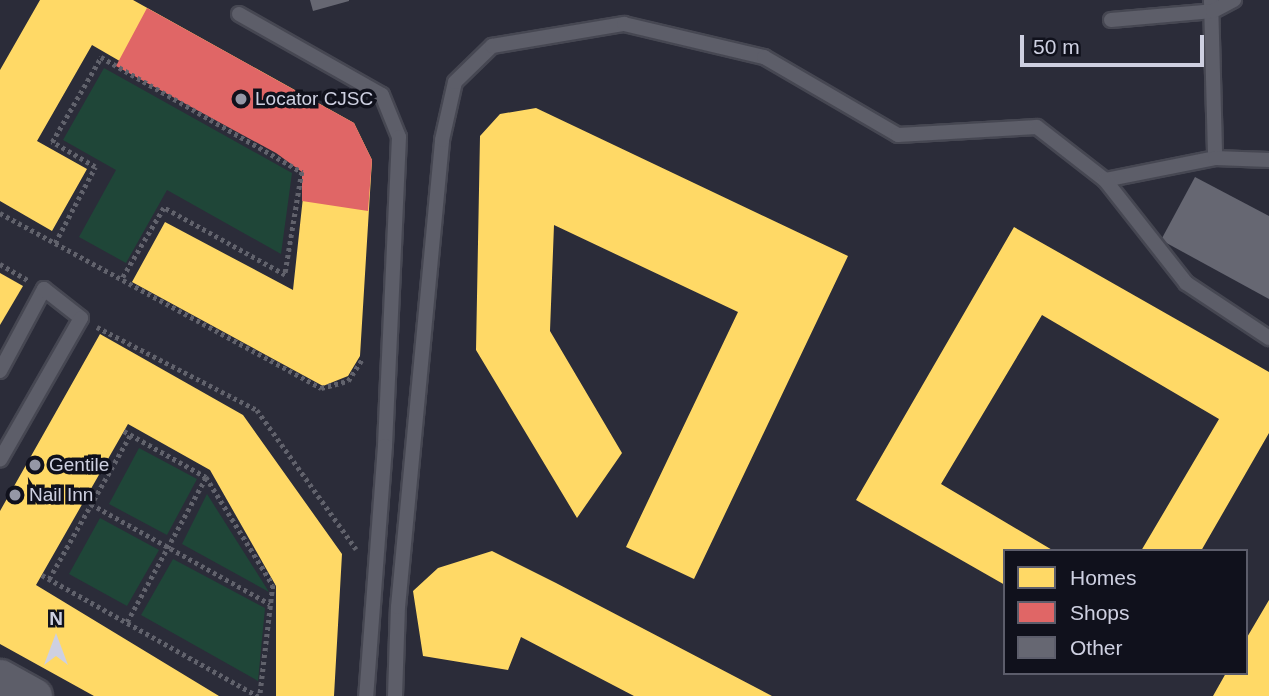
<!DOCTYPE html>
<html>
<head>
<meta charset="utf-8">
<style>
	body { margin:0 }
	#map { position:relative; width:1269px; height:696px; overflow:hidden; background:#2b2c39; font-family:Arial,sans-serif }
	div>[style] { position:absolute }
	.green>* { inset:0; background:#1f4638 }
	.homes>* { inset:0; background:#ffd966 }
	.shops>* { inset:0; background:#e06666 }
	.building>* { inset:0; background:#666772 }
	.path>* { height:4.5px; margin-top:-2.25px; transform-origin:0; background:repeating-linear-gradient(90deg,#61626c 0 3.5px,transparent 0 7px) }
	.roads { filter:drop-shadow(2px 0 #464752) drop-shadow(-2px 0 #464752) drop-shadow(0 2px #464752) drop-shadow(0 -2px #464752) }
	.service>* { height:14px; margin:-7px; padding:0 7px; transform-origin:7px; border-radius:7px; background:#5d5e69 }
	.tertiary>* { height:35px; margin:-17.5px; padding:0 17.5px; transform-origin:17.5px; border-radius:17.5px; background:#5d5e69 }
	.dots>* { width:19px; height:19px; translate:-50% -50%; box-sizing:border-box; border:4px solid #10111c; border-radius:50% }
	span { translate:-50% -50%; white-space:nowrap; text-align:center; line-height:1.15; -webkit-text-stroke:7px #10111c; paint-order:stroke }
	.poi-label { font-size:19px; color:#ced0e1 }
	.left { translate:0 -50%; text-align:left }
	.legend { position:absolute; left:1003px; top:549px; width:245px; height:126px; box-sizing:border-box; background:#10111c; border:2px solid #5c5d6b; margin:0; padding:9px 12px; list-style:none; font-size:21px; color:#ced0e1 }
	.legend li { display:flex; align-items:center; gap:14px; height:35px }
	.legend b { width:35px; border:2px solid #5c5d6b }
	.north { position:absolute; left:21px; top:605px; width:70px; height:70px; -webkit-text-stroke:5px #10111c; paint-order:stroke; rotate:0deg; font-size:19px; font-weight:700; line-height:28px; text-align:center; color:#ced0e1 }
	.north::after { content:''; display:block; margin:auto; width:24px; height:32px; background:#ced0e1; clip-path:polygon(50% 0,100% 100%,50% 72%,0 100%) }
	.scale { position:absolute; left:1020px; top:35px; width:184px; height:32px; box-sizing:border-box; border:4px solid #ced0e1; border-top:0; padding-left:9px; font-size:21px; line-height:24px; white-space:nowrap; color:#ced0e1; -webkit-text-stroke:5px #10111c; paint-order:stroke }
</style>
</head>
<body>
<div id="map">
	<div class="green">
		<div style="clip-path:polygon(104px 68px,292px 173px,281px 254px,167px 190px,126px 263px,79px 237px,116px 170px,63px 140px)"></div>
		<div style="clip-path:polygon(139px 448px,197px 479px,167px 535px,109px 504px)"></div>
		<div style="clip-path:polygon(207px 494px,269px 592px,182px 544px)"></div>
		<div style="clip-path:polygon(100px 518px,159px 550px,127px 606px,69px 574px)"></div>
		<div style="clip-path:polygon(173px 559px,265px 608px,258px 681px,141px 615px)"></div>
	</div>
	<div class="homes">
		<div style="clip-path:polygon(40px 0,133px 0,354px 123px,372px 160px,360px 356px,348px 376px,323px 386px,132px 282px,165px 222px,293px 290px,306px 169px,92px 45px,37px 141px,87px 169px,52px 231px,0 201px,0 70px)"></div>
		<div style="clip-path:polygon(536px 108px,848px 256px,694px 579px,626px 547px,738px 312px,554px 225px,550px 331px,622px 453px,577px 518px,476px 350px,480px 136px,500px 114px)"></div>
		<div style="clip-path:polygon(1014px 227px,1269px 372px,1269px 433px,1201px 551px,1141px 551px,1219px 419px,1042px 315px,941px 484px,1054px 551px,1005px 551px,1005px 585px,856px 500px)"></div>
		<div style="clip-path:polygon(0 273px,23px 286px,0 325px)"></div>
		<div style="clip-path:polygon(100px 334px,243px 415px,342px 554px,334px 696px,276px 696px,276px 586px,210px 470px,128px 424px,36px 585px,219px 696px,94px 696px,0 644px,0 511px)"></div>
		<div style="clip-path:polygon(492px 551px,556px 583px,772px 696px,634px 696px,521px 637px,508px 670px,423px 656px,413px 591px,438px 568px)"></div>
		<div style="clip-path:polygon(1269px 600px,1269px 696px,1213px 696px,1226px 673px,1246px 673px,1246px 639px)"></div>
	</div>
	<div class="shops">
		<div style="clip-path:polygon(147px 8px,354px 123px,372px 160px,368px 211px,302px 201px,302px 172px,276px 153px,116px 66px)"></div>
	</div>
	<div class="building">
		<div style="clip-path:polygon(310px 0,349px 0,349px 1px,313px 11px)"></div>
		<div style="clip-path:polygon(1195px 177px,1269px 216px,1269px 299px,1161px 240px)"></div>
	</div>
	<div class="path">
		<div style="left:0;top:213px;width:366px;rotate:28.6deg"></div>
		<div style="left:321px;top:388px;width:28px;rotate:-15deg"></div>
		<div style="left:348px;top:381px;width:27px;rotate:-57deg"></div>
		<div style="left:55px;top:243px;width:86px;rotate:-62.2deg"></div>
		<div style="left:95px;top:167px;width:50px;rotate:-149.8deg"></div>
		<div style="left:52px;top:142px;width:98px;rotate:-60deg"></div>
		<div style="left:101px;top:57px;width:232px;rotate:29.8deg"></div>
		<div style="left:302px;top:172px;width:104px;rotate:99.4deg"></div>
		<div style="left:285px;top:275px;width:138px;rotate:-151deg"></div>
		<div style="left:164px;top:208px;width:82px;rotate:120.6deg"></div>
		<div style="left:0;top:264px;width:34px;rotate:30deg"></div>
		<div style="left:97px;top:327px;width:180px;rotate:27.4deg"></div>
		<div style="left:257px;top:410px;width:171px;rotate:54.5deg"></div>
		<div style="left:124px;top:431px;width:94px;rotate:29.3deg"></div>
		<div style="left:206px;top:477px;width:127px;rotate:58.2deg"></div>
		<div style="left:273px;top:585px;width:112px;rotate:96.7deg"></div>
		<div style="left:91px;top:504px;width:205px;rotate:29.2deg"></div>
		<div style="left:42px;top:575px;width:248px;rotate:29.3deg"></div>
		<div style="left:49px;top:579px;width:165px;rotate:-60.6deg"></div>
		<div style="left:127px;top:622px;width:165px;rotate:-61.4deg"></div>
	</div>
	<div class="roads">
		<div class="service">
			<div style="left:1211px;top:0;width:158px;rotate:88.5deg"></div>
			<div style="left:239px;top:14px;width:164px;rotate:29.5deg"></div>
			<div style="left:382px;top:95px;width:45px;rotate:68deg"></div>
			<div style="left:399px;top:137px;width:309px;rotate:92.6deg"></div>
			<div style="left:385px;top:446px;width:251px;rotate:94.3deg"></div>
			<div style="left:1111px;top:20px;width:102px;rotate:-5deg"></div>
			<div style="left:1213px;top:11px;width:24px;rotate:-28deg"></div>
			<div style="left:1105px;top:180px;width:112px;rotate:-11.3deg"></div>
			<div style="left:1215px;top:158px;width:54px;rotate:2.1deg"></div>
			<div style="left:0;top:371px;width:93px;rotate:-61.8deg"></div>
			<div style="left:44px;top:289px;width:47px;rotate:38.1deg"></div>
			<div style="left:81px;top:318px;width:163px;rotate:119.7deg"></div>
			<div style="left:395px;top:696px;width:89px;rotate:-88.1deg"></div>
			<div style="left:398px;top:607px;width:469px;rotate:-84.6deg"></div>
			<div style="left:442px;top:140px;width:59px;rotate:-77.4deg"></div>
			<div style="left:455px;top:82px;width:52px;rotate:-44.2deg"></div>
			<div style="left:492px;top:46px;width:134px;rotate:-9.5deg"></div>
			<div style="left:624px;top:24px;width:144px;rotate:13.3deg"></div>
			<div style="left:764px;top:57px;width:155px;rotate:30.2deg"></div>
			<div style="left:898px;top:135px;width:139px;rotate:-3.3deg"></div>
			<div style="left:1037px;top:127px;width:86px;rotate:37.9deg"></div>
			<div style="left:1105px;top:180px;width:131px;rotate:51.8deg"></div>
			<div style="left:1186px;top:283px;width:100px;rotate:33.5deg"></div>
		</div>
		<div class="tertiary">
			<div style="left:0;top:677px;width:39px;rotate:29deg"></div>
		</div>
	</div>
	<div class="dots">
		<div style="left:241px;top:99px;background:#9597a6"></div>
		<div style="left:35px;top:465px;background:#9597a6"></div>
		<div style="left:15px;top:495px;background:#9597a6"></div>
	</div>
	<div class="poi-label">
		<span class="left" style="left:255px;top:99px">Locator CJSC</span>
		<span class="left" style="left:49px;top:465px">Gentile</span>
		<span class="left" style="left:29px;top:495px">Nail Inn</span>
	</div>
	<ul class="legend">
	<li><b style="height:19px;background:#ffd966"></b>Homes</li>
	<li><b style="height:19px;background:#e06666"></b>Shops</li>
	<li><b style="height:19px;background:#666772"></b>Other</li>
	</ul>
	<div class="north">N</div>
	<div class="scale">50 m</div>
</div>
</body>
</html>
